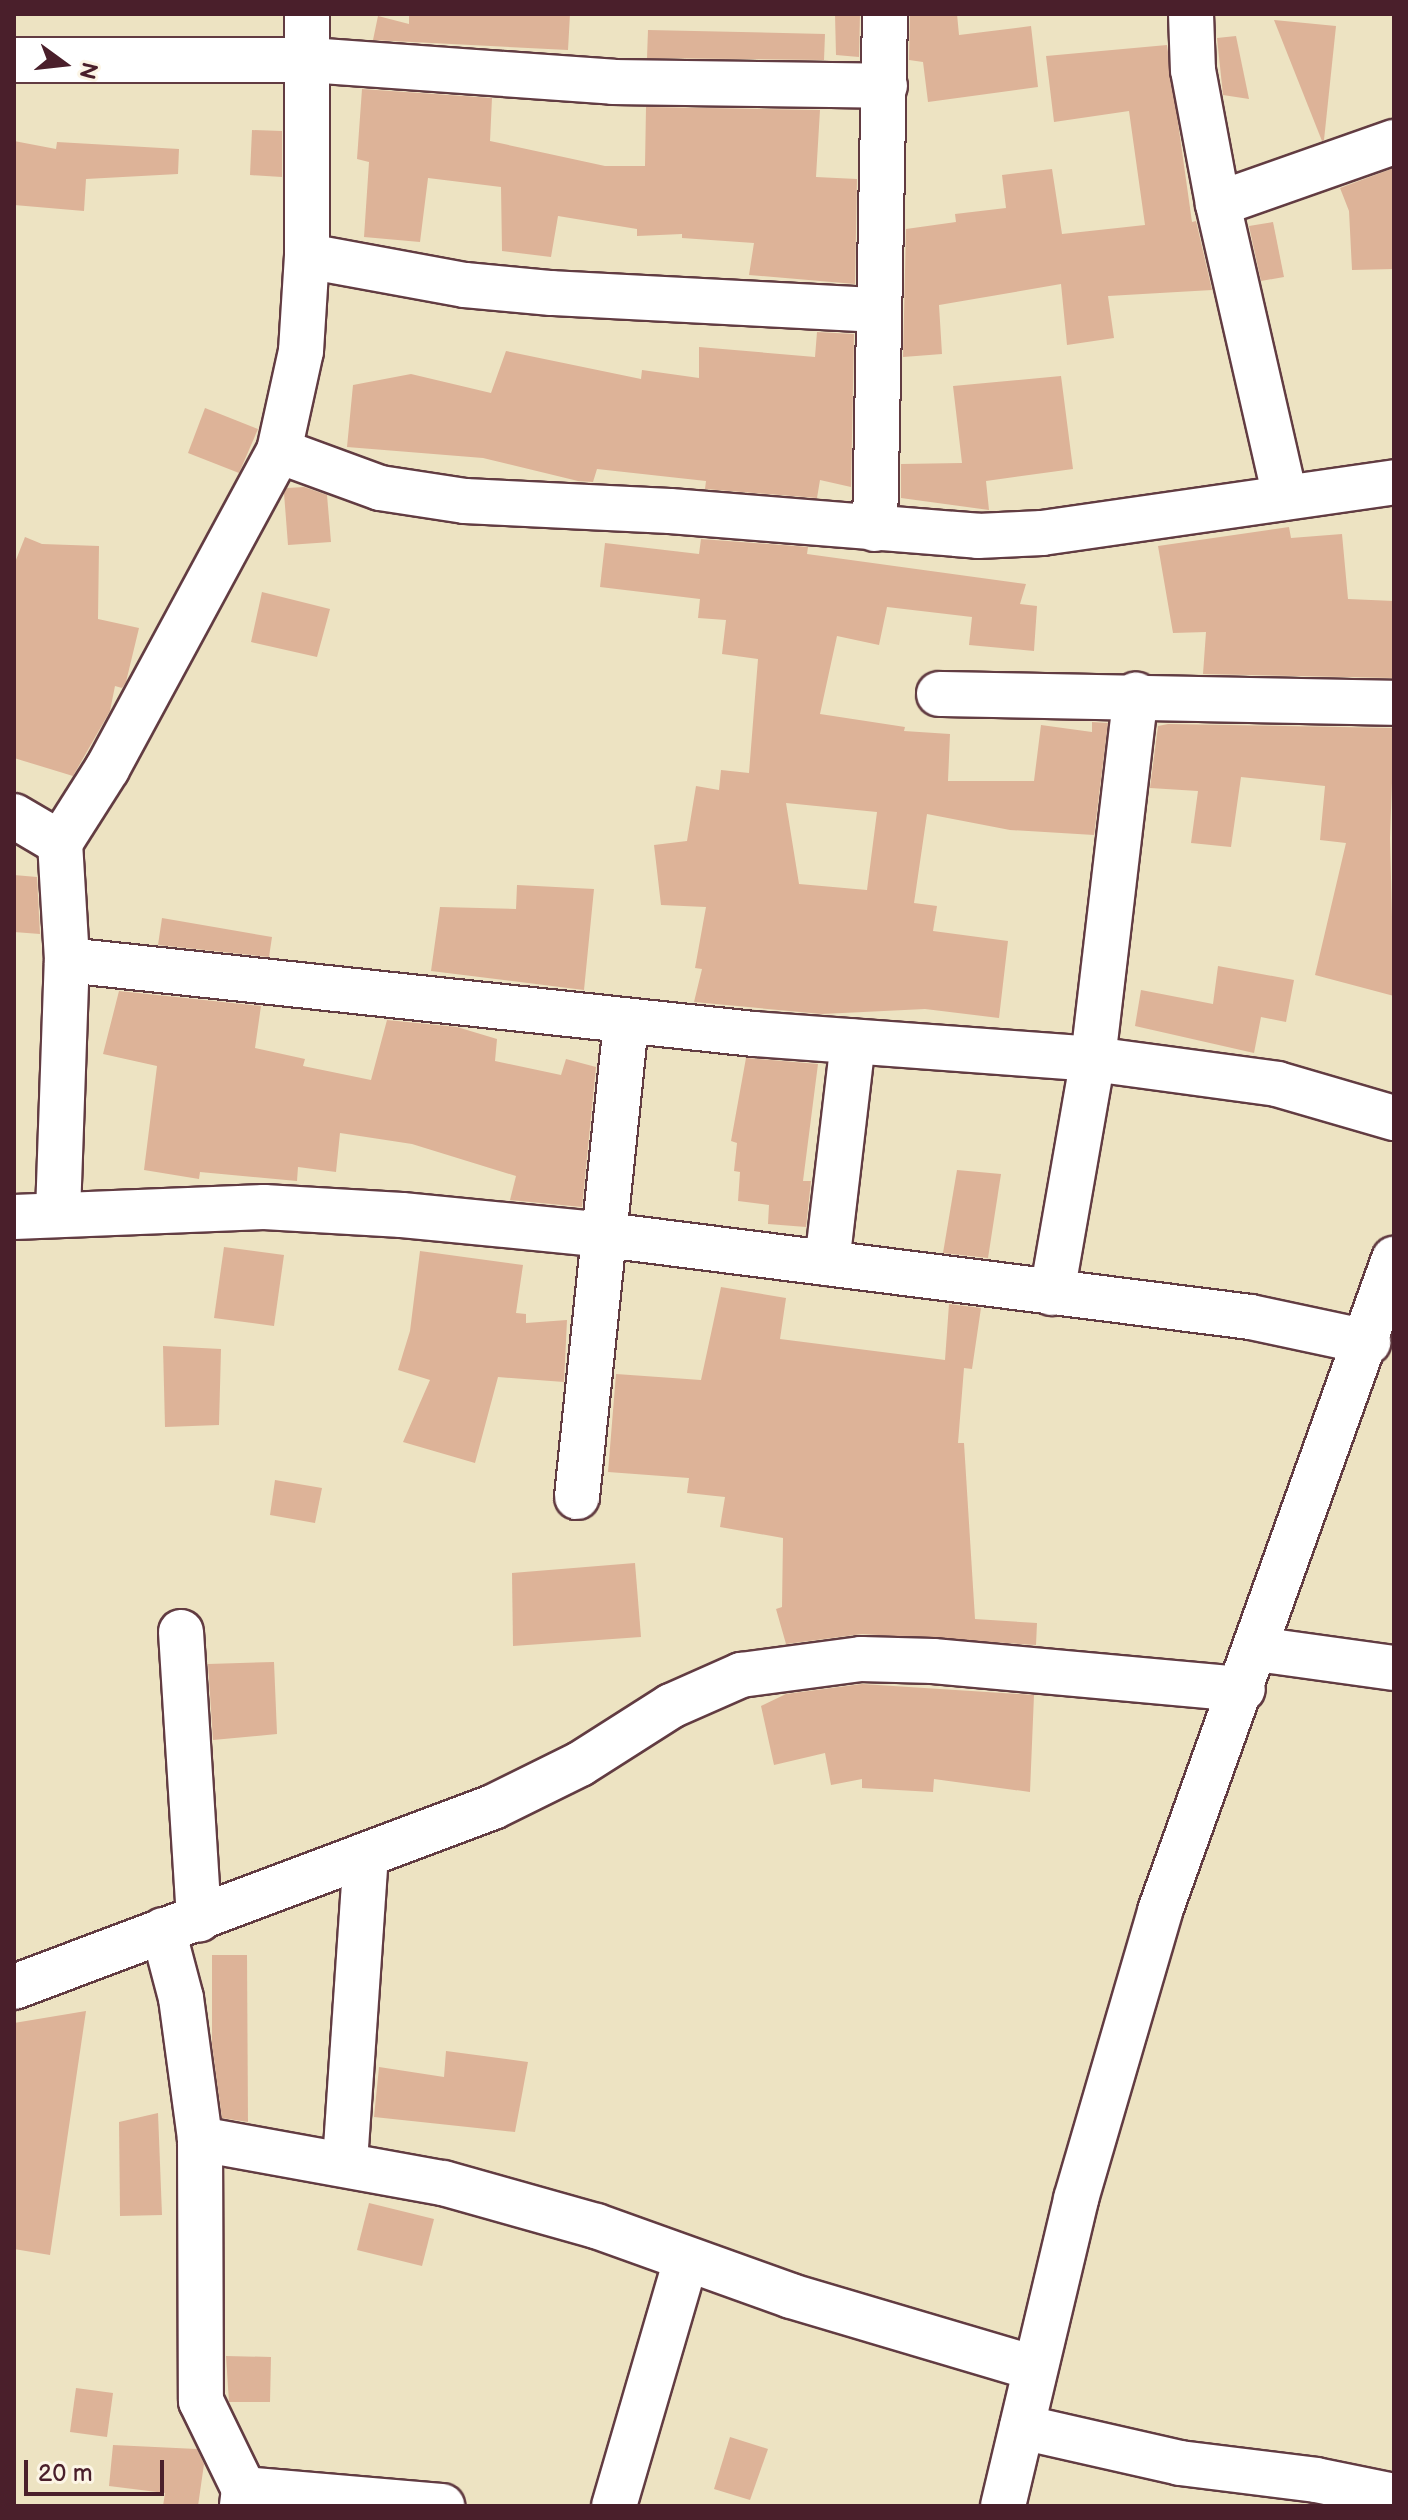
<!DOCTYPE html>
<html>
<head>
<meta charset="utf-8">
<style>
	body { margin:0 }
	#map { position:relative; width:1408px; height:2520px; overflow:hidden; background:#ede3c2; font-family:"Balsamiq Sans",sans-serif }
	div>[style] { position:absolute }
	.building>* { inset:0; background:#ddb398 }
	.roads { filter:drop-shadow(2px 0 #623c42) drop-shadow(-2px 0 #623c42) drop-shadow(0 2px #623c42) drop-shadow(0 -2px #623c42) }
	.minor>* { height:44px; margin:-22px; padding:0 22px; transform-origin:22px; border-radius:22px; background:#fff }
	span { translate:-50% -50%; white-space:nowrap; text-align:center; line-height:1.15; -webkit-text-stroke:6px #fcf5e5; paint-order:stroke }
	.frame { position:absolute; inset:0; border:16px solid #4a1f2b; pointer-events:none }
	.north { position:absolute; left:24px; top:24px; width:80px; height:80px; -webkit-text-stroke:6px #fcf5e5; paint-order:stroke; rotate:105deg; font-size:22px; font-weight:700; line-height:32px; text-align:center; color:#4a1f2b }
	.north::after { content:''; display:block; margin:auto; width:28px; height:36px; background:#4a1f2b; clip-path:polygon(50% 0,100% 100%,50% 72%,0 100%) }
	.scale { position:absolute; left:24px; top:2460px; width:140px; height:36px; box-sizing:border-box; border:4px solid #4a1f2b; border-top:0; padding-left:10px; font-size:24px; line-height:28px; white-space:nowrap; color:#4a1f2b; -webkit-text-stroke:6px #fcf5e5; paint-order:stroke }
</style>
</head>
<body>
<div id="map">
	<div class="building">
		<div style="clip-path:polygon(409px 14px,570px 14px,568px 50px,373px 40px,378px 16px,409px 24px)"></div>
		<div style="clip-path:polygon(835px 14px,860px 14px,859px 57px,836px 55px)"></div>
		<div style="clip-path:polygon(910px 14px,957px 14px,959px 35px,1031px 26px,1038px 87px,928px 102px,923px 62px,909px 60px)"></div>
		<div style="clip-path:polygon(1274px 20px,1336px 26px,1324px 140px,1322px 141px)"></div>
		<div style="clip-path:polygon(648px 30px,825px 34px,824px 60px,647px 58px)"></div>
		<div style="clip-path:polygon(1236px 36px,1249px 99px,1223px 95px,1217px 38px)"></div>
		<div style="clip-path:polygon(1167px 45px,1192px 222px,1196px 221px,1212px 290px,1108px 296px,1114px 338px,1067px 345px,1061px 284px,939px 305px,942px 354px,903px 357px,906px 229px,956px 222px,955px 214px,1006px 208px,1002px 175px,1052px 169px,1062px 234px,1145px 225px,1129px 111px,1054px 122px,1046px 56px)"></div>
		<div style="clip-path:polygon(362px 89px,492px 98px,490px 141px,605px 166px,645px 166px,646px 107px,820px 110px,816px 177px,857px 179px,855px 284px,749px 275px,754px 243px,682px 238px,682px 234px,637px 236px,637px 229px,558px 216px,551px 257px,502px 251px,501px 187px,428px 178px,420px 242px,364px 237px,369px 162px,357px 159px)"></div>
		<div style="clip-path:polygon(252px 130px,282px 131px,282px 177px,250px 175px)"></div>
		<div style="clip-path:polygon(14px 141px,56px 149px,57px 142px,179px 149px,178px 174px,86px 179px,84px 211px,14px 205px)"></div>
		<div style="clip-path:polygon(1394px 168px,1394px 269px,1352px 270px,1349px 211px,1340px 188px)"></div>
		<div style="clip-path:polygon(1273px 222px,1284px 277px,1261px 281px,1249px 226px)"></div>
		<div style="clip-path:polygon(817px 332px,854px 334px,851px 487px,820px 480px,817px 498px,705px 489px,706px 481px,597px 469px,593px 482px,578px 481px,483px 458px,347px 447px,353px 385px,411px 374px,491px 393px,506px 351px,641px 379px,642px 370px,699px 378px,699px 347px,815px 357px)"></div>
		<div style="clip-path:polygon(1061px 376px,1073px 469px,986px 481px,989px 510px,901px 498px,901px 464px,962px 463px,953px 386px)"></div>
		<div style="clip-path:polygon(205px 408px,258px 429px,239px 473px,188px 453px)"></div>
		<div style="clip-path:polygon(304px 487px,327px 495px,331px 542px,288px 545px,284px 493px,287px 488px)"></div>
		<div style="clip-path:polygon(1289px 527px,1291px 538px,1342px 534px,1348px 599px,1394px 601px,1394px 678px,1203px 674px,1206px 632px,1173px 633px,1158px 546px)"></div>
		<div style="clip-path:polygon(25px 537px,42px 544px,99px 546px,98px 619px,139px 628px,126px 682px,122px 688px,115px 686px,110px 711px,73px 776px,14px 758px,14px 565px)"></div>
		<div style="clip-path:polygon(evenodd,701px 539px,808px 547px,807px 554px,1026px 584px,1020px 604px,1037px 606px,1034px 651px,969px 645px,972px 617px,887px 607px,879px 645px,837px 636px,820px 714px,905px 727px,904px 731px,950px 734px,948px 781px,1034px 781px,1041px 725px,1092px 732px,1092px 722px,1108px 723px,1094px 835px,1010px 830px,927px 814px,914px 903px,937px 906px,933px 931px,1008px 941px,999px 1018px,925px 1009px,822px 1014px,694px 1002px,702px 969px,695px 968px,706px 907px,661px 905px,654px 845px,687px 841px,696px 786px,719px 790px,721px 770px,749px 773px,758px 659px,722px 654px,726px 620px,698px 618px,700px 599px,600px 587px,605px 543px,699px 554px,701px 539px,786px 803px,877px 812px,867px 890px,799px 884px,786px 803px)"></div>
		<div style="clip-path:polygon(262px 592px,330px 609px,317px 657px,251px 642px)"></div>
		<div style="clip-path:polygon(1168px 724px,1394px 728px,1390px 838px,1394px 996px,1315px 975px,1346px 843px,1320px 840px,1325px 786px,1241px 777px,1231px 847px,1191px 843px,1198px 791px,1150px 788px,1158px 726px)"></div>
		<div style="clip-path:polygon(14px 875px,37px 877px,40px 934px,14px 932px)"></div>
		<div style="clip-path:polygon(517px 885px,594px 889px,584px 990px,431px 971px,440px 907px,516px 909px)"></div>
		<div style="clip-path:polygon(162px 918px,272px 937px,269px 957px,158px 945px)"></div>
		<div style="clip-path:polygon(1218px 966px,1294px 980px,1286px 1022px,1261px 1017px,1254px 1053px,1135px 1026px,1141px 990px,1213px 1004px)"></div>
		<div style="clip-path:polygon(119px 991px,261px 1006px,255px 1048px,305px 1059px,303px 1066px,371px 1080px,387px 1020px,457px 1027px,497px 1039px,495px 1061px,561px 1075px,566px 1059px,596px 1067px,582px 1207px,510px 1200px,516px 1176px,412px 1144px,340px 1133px,336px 1172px,298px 1167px,297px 1181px,200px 1172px,199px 1179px,144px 1170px,157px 1066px,103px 1054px)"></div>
		<div style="clip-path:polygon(746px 1058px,818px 1064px,803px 1181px,811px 1181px,806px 1227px,768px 1224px,769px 1205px,738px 1201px,740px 1172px,734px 1171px,737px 1143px,731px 1141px)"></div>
		<div style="clip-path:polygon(957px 1170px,1001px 1174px,988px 1258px,943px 1253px)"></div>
		<div style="clip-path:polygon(224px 1247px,284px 1255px,274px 1326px,214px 1318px)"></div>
		<div style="clip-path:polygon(420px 1251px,523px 1265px,516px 1313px,526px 1314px,526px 1323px,567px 1320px,564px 1382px,498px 1377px,475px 1463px,403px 1442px,430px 1380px,398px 1370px,410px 1331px)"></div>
		<div style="clip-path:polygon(721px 1287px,786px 1298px,780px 1339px,945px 1360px,949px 1304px,981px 1308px,972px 1369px,964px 1368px,958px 1443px,964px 1443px,975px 1619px,1037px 1623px,1036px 1645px,862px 1634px,786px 1644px,776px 1609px,782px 1607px,783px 1538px,720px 1527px,725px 1497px,687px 1493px,689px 1478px,608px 1472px,616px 1374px,701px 1380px)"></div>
		<div style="clip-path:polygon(163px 1346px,221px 1349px,219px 1425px,165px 1427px)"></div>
		<div style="clip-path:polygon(275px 1480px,322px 1488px,315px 1523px,270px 1515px)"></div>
		<div style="clip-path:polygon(635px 1563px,641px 1637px,513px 1646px,512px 1573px)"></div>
		<div style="clip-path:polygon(274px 1662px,277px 1734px,213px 1740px,208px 1664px)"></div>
		<div style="clip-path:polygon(862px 1684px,1034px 1695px,1030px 1792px,934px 1779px,933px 1792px,862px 1788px,862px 1779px,831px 1785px,825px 1753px,774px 1765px,761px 1706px,786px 1694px)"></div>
		<div style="clip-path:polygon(212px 1955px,247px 1955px,248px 2122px,222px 2118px,212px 2044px)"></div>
		<div style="clip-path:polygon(86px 2011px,50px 2255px,14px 2249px,14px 2023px)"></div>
		<div style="clip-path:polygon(446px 2051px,528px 2062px,515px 2132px,374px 2117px,379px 2067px,444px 2077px)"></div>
		<div style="clip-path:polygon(158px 2113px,162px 2215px,120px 2216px,119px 2122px)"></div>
		<div style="clip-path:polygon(369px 2203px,434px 2219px,422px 2266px,357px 2250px)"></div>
		<div style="clip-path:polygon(226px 2356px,271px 2357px,270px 2402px,229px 2402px)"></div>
		<div style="clip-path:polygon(76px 2388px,113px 2393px,107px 2437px,70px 2432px)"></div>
		<div style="clip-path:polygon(730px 2437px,768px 2449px,750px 2500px,714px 2489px)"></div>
		<div style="clip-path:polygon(113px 2445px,197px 2449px,204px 2464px,198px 2506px,163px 2506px,165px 2493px,109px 2486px)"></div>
	</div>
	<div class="roads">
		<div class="minor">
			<div style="left:1191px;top:14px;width:56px;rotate:88deg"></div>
			<div style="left:1193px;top:70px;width:136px;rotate:79.4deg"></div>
			<div style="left:1218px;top:204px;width:301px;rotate:77.1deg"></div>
			<div style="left:14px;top:60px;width:295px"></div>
			<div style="left:309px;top:60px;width:305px;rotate:4.1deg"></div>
			<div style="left:613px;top:82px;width:272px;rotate:0.8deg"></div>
			<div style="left:1218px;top:204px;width:187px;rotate:-19.4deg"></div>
			<div style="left:307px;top:256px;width:161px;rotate:10.4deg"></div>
			<div style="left:465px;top:285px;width:87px;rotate:5.3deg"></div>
			<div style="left:552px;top:293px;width:324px;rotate:3deg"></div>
			<div style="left:279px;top:451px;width:108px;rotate:20.1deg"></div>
			<div style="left:380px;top:488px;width:86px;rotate:8.7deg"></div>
			<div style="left:465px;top:501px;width:205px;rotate:2.8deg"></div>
			<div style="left:670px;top:511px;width:309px;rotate:4.6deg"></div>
			<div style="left:978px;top:536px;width:64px;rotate:-2.7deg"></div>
			<div style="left:1042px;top:533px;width:356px;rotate:-8.2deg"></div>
			<div style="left:875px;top:529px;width:515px;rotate:-88.89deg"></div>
			<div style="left:939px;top:694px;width:455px;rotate:1.1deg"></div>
			<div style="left:14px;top:816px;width:53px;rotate:30.4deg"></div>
			<div style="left:67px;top:960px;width:691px;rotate:6.15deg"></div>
			<div style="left:754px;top:1034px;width:340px;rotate:4.2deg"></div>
			<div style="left:1093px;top:1059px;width:186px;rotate:7.7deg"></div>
			<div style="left:1277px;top:1084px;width:122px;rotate:16.2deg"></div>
			<div style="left:58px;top:1213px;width:253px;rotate:-88deg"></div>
			<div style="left:67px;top:960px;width:117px;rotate:-93.4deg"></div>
			<div style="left:60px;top:843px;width:88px;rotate:-57.6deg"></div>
			<div style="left:107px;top:769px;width:362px;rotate:-61.6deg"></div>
			<div style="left:279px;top:451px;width:102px;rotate:-77.6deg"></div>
			<div style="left:301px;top:351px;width:95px;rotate:-86.4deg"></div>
			<div style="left:307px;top:256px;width:242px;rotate:-90deg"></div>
			<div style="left:14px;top:1217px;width:250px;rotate:-2.3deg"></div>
			<div style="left:264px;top:1207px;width:138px;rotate:3.3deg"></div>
			<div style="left:402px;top:1215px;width:205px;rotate:5.6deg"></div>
			<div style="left:606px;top:1235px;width:650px;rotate:7.25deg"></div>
			<div style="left:1251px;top:1317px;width:120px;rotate:12.1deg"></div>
			<div style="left:827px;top:1263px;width:223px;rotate:-83.3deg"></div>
			<div style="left:1052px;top:1293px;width:238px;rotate:-80.1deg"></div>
			<div style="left:1093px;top:1059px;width:367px;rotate:-83.3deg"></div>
			<div style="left:577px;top:1497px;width:479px;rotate:-84.1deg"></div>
			<div style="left:181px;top:1632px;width:288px;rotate:86.4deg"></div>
			<div style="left:1257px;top:1649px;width:138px;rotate:7.9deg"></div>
			<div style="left:163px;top:1930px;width:70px;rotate:75.2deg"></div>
			<div style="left:181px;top:1998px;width:142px;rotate:82.3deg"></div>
			<div style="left:200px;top:2139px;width:262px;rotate:89.8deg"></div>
			<div style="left:201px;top:2401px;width:98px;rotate:64deg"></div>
			<div style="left:244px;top:2489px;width:17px;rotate:97deg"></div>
			<div style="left:14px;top:1987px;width:512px;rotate:-20.6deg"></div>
			<div style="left:493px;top:1807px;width:97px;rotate:-26.3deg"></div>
			<div style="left:580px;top:1764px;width:108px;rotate:-32.5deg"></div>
			<div style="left:671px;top:1706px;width:77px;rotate:-23.9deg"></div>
			<div style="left:741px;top:1675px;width:121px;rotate:-7.6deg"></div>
			<div style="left:861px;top:1659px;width:72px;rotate:1.6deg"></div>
			<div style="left:933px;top:1661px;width:311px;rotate:5.2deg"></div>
			<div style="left:200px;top:2139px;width:247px;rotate:10.3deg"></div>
			<div style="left:443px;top:2183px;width:159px;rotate:15.7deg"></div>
			<div style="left:596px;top:2226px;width:207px;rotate:19.7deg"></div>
			<div style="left:791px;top:2296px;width:253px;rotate:16.5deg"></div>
			<div style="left:345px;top:2162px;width:306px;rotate:-86.1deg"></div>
			<div style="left:1022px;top:2427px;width:162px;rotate:12.8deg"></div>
			<div style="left:1180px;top:2463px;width:137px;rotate:7.1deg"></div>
			<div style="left:1316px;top:2480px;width:80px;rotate:11.6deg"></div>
			<div style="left:244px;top:2489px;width:199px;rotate:4.9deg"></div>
			<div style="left:614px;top:2506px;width:257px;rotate:-73.7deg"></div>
			<div style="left:1003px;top:2506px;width:316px;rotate:-76.6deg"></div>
			<div style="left:1076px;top:2199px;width:300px;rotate:-73.7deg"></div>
			<div style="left:1160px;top:1911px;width:693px;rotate:-70.26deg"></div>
		</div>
	</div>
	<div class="frame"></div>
	<div class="north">N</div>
	<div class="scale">20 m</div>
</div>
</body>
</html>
